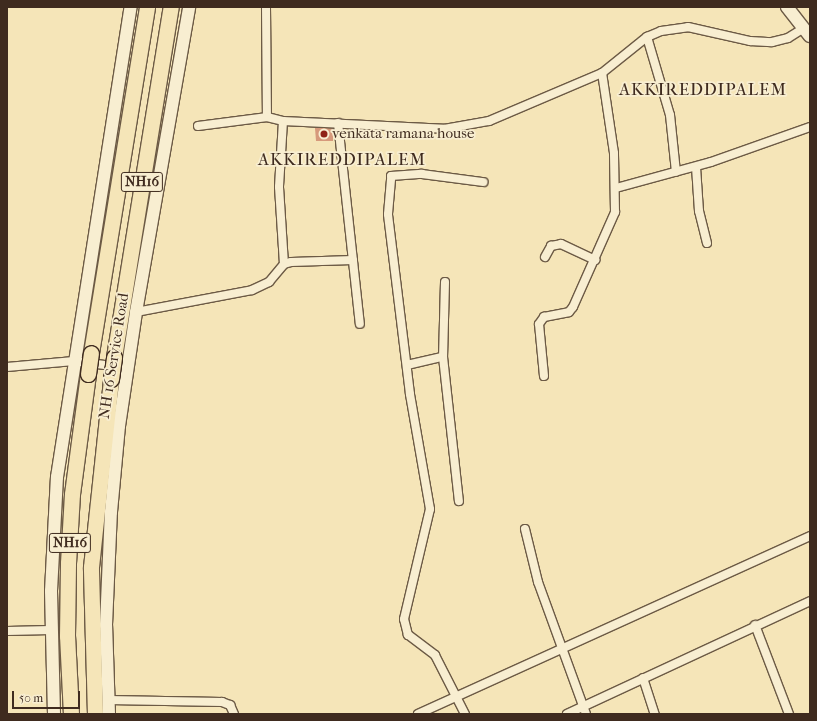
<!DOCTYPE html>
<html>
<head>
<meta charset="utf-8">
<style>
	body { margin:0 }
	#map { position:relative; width:817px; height:721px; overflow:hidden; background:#f5e5b8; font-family:"IM FELL French Canon",serif }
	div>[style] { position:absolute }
	.building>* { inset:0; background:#d6997b }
	.roads { filter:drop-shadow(1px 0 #6c5a45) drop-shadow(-1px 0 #6c5a45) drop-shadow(0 1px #6c5a45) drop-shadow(0 -1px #6c5a45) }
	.street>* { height:8px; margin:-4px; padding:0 4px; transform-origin:4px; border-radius:4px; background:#f8eed1 }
	.secondary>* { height:12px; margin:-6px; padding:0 6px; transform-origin:6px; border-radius:6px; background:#f8eed1 }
	.highway>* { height:15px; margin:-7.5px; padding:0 7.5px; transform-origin:7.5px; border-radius:7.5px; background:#f5e5b8 }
	.bridges { filter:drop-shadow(1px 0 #3f2b1f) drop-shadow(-1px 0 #3f2b1f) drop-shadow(0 1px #3f2b1f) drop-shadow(0 -1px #3f2b1f) }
	.highway-bridge>* { height:15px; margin:-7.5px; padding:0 7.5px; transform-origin:7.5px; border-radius:7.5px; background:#f5e5b8 }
	.dots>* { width:11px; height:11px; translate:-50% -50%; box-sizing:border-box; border:2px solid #f8eed1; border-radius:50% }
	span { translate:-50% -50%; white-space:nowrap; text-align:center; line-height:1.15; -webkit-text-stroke:3.5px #f8eed1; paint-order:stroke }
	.shield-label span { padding:1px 3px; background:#f8eed1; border:1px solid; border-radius:3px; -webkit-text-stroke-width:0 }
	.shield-label { font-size:14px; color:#3f2b1f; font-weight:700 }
	.poi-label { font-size:15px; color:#3f2b1f }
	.left { translate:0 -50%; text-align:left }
	.street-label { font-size:15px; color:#3f2b1f }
	.quarter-label { font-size:17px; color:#3f2b1f; letter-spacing:1px }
	.frame { position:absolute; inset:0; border:8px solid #3f2b1f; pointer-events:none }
	.scale { position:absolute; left:12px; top:691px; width:68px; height:18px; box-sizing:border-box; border:2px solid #3f2b1f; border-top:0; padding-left:5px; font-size:12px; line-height:14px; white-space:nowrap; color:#3f2b1f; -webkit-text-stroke:3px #f8eed1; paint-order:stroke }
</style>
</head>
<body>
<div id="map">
	<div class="building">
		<div style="clip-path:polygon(333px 127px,333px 141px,316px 141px,315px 128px)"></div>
	</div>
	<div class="roads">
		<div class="street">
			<div style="left:266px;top:7px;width:110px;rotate:89.5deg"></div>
			<div style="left:647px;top:37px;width:81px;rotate:73.6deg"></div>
			<div style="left:670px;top:115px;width:57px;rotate:84deg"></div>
			<div style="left:283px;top:121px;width:66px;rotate:93.5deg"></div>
			<div style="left:279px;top:187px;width:77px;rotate:86.3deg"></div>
			<div style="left:338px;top:123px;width:202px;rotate:83.8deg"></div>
			<div style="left:198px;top:126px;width:70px;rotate:-7.4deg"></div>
			<div style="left:267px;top:117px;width:16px;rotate:14deg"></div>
			<div style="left:283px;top:121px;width:161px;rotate:2.8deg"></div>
			<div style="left:444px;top:129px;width:46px;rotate:-10.1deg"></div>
			<div style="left:489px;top:121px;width:123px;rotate:-23deg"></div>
			<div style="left:602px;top:73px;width:58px;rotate:-38.7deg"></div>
			<div style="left:647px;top:37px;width:15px;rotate:-23deg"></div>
			<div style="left:661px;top:31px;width:27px;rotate:-8deg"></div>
			<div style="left:688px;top:27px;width:64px;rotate:12.7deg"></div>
			<div style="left:750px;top:41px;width:22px;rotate:3deg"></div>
			<div style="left:772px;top:42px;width:16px;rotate:-14deg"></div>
			<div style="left:788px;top:38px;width:19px;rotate:-32deg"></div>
			<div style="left:696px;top:167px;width:44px;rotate:86.1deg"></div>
			<div style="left:699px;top:211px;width:33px;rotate:76deg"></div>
			<div style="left:616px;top:188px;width:98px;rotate:-15.3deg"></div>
			<div style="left:711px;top:162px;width:105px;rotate:-19.5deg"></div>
			<div style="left:545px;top:257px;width:13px;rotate:-61deg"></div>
			<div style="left:551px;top:246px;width:10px;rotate:-11deg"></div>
			<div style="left:561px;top:244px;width:38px;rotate:25deg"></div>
			<div style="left:445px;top:282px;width:75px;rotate:91.5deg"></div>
			<div style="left:443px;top:357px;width:145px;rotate:83.7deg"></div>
			<div style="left:136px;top:312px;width:118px;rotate:-10.7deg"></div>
			<div style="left:252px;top:290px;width:19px;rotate:-25deg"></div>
			<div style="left:269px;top:282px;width:23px;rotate:-50deg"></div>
			<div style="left:284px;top:264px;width:7px;rotate:-16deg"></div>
			<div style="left:291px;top:262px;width:62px;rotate:-1.8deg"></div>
			<div style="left:407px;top:365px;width:37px;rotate:-13deg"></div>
			<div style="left:7px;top:367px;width:67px;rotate:-5.1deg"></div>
			<div style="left:74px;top:361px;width:54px;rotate:7.4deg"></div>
			<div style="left:544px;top:376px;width:52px;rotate:-95.5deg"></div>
			<div style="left:539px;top:324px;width:9px;rotate:-54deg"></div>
			<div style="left:544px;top:317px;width:25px;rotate:-11deg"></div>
			<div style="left:569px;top:312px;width:6px;rotate:-51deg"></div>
			<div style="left:573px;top:307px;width:104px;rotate:-66.1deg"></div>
			<div style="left:615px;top:212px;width:59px;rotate:-91deg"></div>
			<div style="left:614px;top:153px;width:81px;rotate:-98.5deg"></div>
			<div style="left:525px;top:529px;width:55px;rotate:76.2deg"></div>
			<div style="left:538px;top:582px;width:140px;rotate:70deg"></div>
			<div style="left:755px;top:625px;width:95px;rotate:69.1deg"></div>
			<div style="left:7px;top:631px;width:44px;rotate:-1.3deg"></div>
			<div style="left:643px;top:678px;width:38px;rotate:72deg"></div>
			<div style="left:108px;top:700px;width:114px;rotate:1deg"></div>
			<div style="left:222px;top:702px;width:9px;rotate:21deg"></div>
			<div style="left:230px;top:705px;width:10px;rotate:66deg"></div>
			<div style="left:418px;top:714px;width:431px;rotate:-24.4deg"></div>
			<div style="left:465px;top:714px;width:66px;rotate:-117deg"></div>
			<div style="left:435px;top:655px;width:34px;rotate:-143deg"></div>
			<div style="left:408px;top:635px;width:16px;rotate:-104deg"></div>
			<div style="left:404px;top:619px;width:113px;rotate:-76.7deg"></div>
			<div style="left:430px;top:509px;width:117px;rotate:-99.9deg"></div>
			<div style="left:410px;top:394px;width:181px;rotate:-97deg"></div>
			<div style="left:388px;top:214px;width:38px;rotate:-85deg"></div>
			<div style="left:391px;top:176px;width:31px;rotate:-4deg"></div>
			<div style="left:422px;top:174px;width:62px;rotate:7.5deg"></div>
			<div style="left:567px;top:714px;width:268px;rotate:-24.9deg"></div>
		</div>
		<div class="secondary">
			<div style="left:787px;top:7px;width:37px;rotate:52deg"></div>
			<div style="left:54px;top:714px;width:123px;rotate:-91.4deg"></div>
			<div style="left:51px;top:591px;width:114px;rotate:-87deg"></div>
			<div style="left:57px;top:477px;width:476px;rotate:-81.1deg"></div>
			<div style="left:109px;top:714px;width:89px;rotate:-91.9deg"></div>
			<div style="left:106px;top:625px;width:113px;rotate:-87.5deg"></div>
			<div style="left:111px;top:512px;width:86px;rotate:-84.7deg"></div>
			<div style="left:119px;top:426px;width:115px;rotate:-81.5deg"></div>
			<div style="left:136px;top:312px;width:310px;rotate:-80.1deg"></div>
		</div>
		<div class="highway">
			<div style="left:91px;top:353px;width:351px;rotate:-80.8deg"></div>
			<div style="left:114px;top:357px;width:355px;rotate:-80.8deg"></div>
			<div style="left:71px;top:714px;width:78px;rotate:-92.9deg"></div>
			<div style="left:67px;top:636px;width:73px;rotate:-89.2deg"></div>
			<div style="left:68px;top:563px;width:69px;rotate:-86.7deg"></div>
			<div style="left:72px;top:494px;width:121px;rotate:-82.4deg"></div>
			<div style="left:95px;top:714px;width:147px;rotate:-91.6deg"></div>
			<div style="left:91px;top:567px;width:189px;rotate:-83.9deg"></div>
		</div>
	</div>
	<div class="bridges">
		<div class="highway-bridge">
			<div style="left:88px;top:374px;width:21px;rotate:-82deg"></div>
			<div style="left:111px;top:379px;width:22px;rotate:-82deg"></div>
		</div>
	</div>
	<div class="dots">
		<div style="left:324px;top:134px;background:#8f2418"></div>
	</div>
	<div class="shield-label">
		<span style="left:142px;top:182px">NH16</span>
		<span style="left:70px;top:543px">NH16</span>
	</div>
	<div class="poi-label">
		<span class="left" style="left:332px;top:134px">venkata ramana house</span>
	</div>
	<div class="street-label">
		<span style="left:114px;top:356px;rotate:-81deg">NH 16 Service Road</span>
	</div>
	<div class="quarter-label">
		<span style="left:703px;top:90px">AKKIREDDIPALEM</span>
		<span style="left:342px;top:160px">AKKIREDDIPALEM</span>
	</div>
	<div class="frame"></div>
	<div class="scale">50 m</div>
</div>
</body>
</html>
